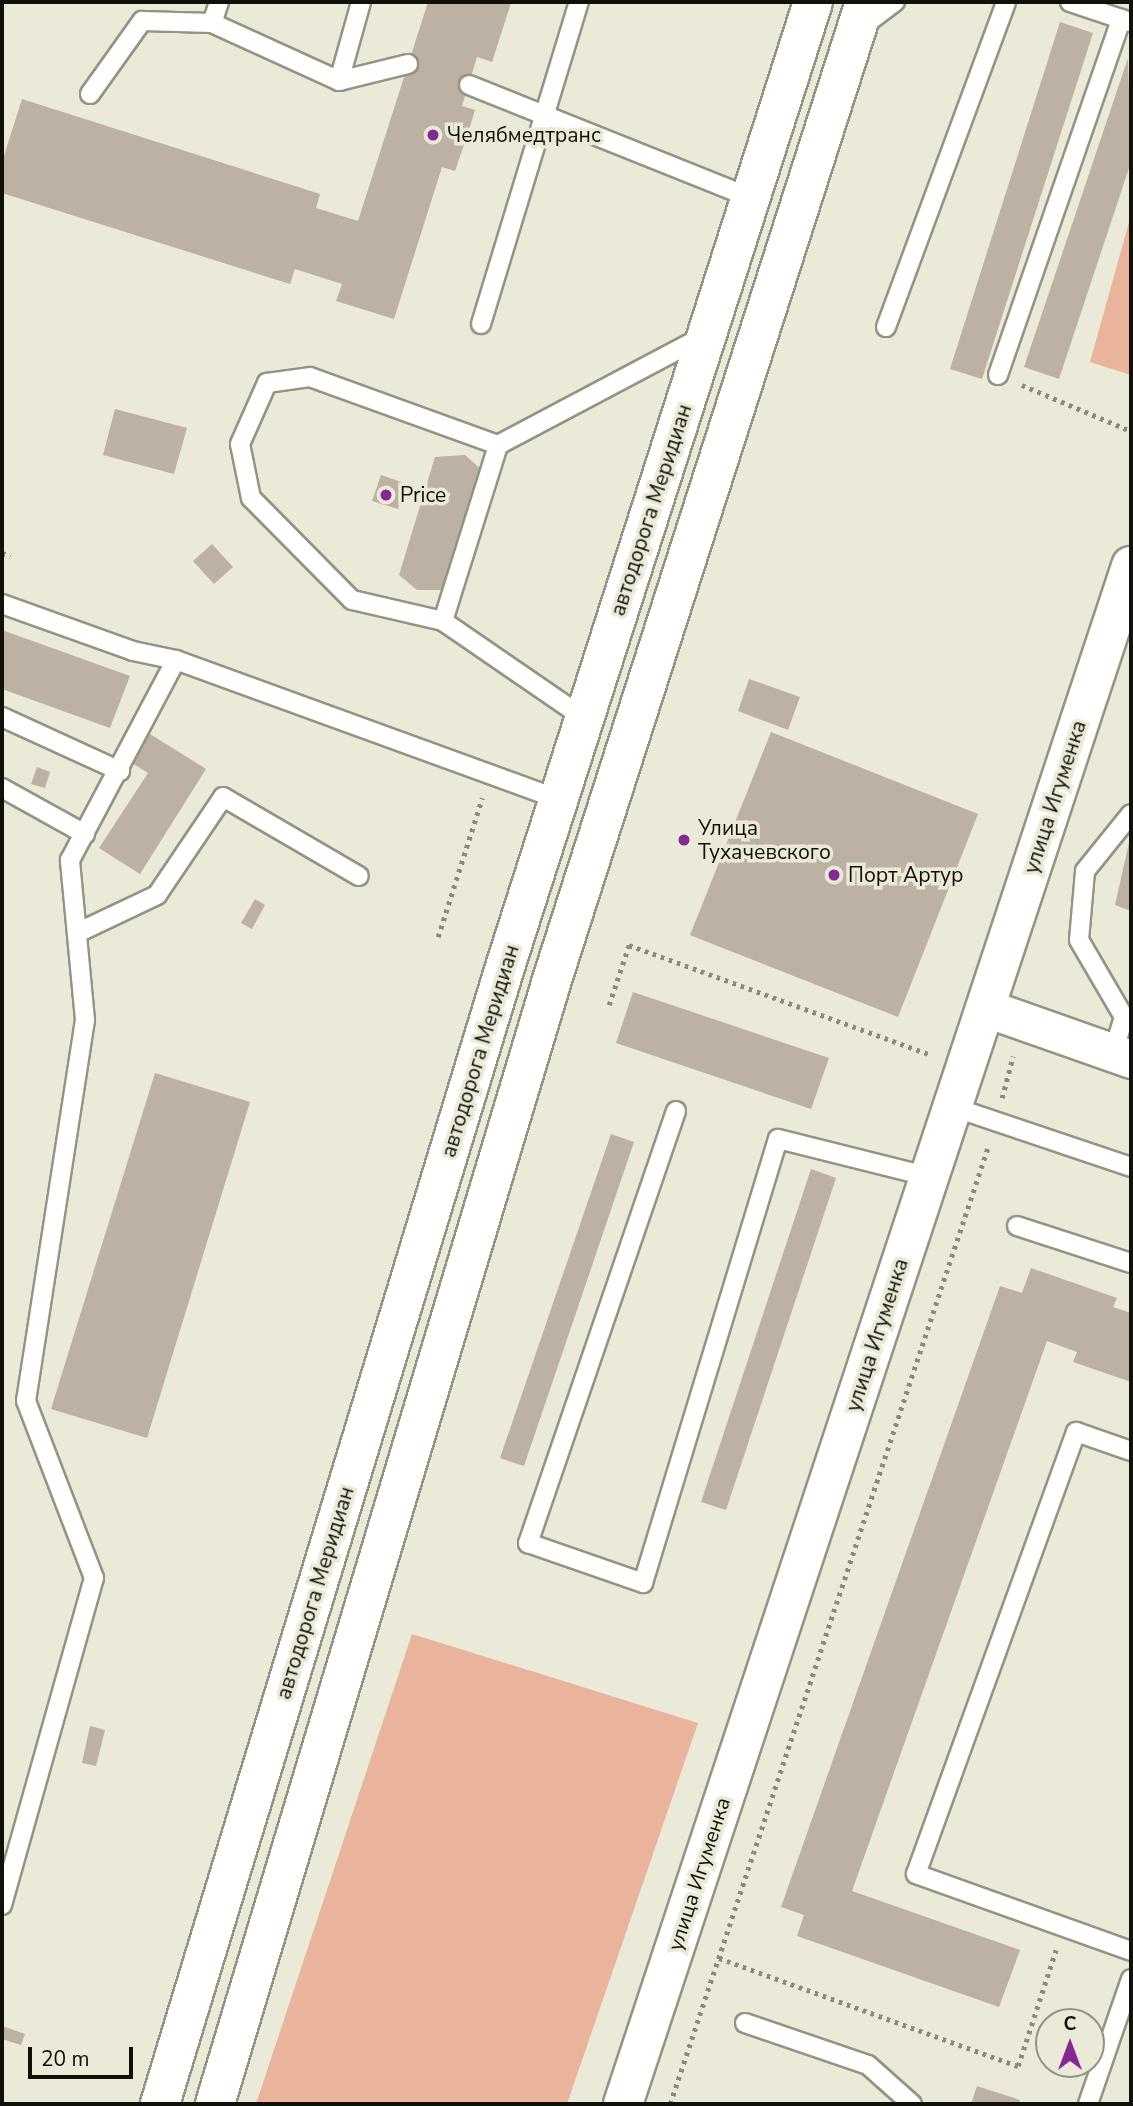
<!DOCTYPE html>
<html>
<head>
<meta charset="utf-8">
<style>
	body { margin:0 }
	#map { position:relative; width:1133px; height:2106px; overflow:hidden; background:#ebe9d7; font-family:"Nunito Sans",sans-serif }
	div>[style] { position:absolute }
	.green>* { inset:0; background:#eab49c }
	.building>* { inset:0; background:#bcb1a2 }
	.path>* { height:4.5px; margin-top:-2.25px; transform-origin:0; background:repeating-linear-gradient(90deg,#8b8a7d 0 3.5px,transparent 0 8.5px) }
	.roads { filter:drop-shadow(2px 0 #959383) drop-shadow(-2px 0 #959383) drop-shadow(0 2px #959383) drop-shadow(0 -2px #959383) }
	.service>* { height:18px; margin:-9px; padding:0 9px; transform-origin:9px; border-radius:9px; background:#fff }
	.minor>* { height:37px; margin:-18.5px; padding:0 18.5px; transform-origin:18.5px; border-radius:18.5px; background:#fff }
	.tertiary>* { height:38px; margin:-19px; padding:0 19px; transform-origin:19px; border-radius:19px; background:#fff }
	.primary>* { height:38px; margin:-19px; padding:0 19px; transform-origin:19px; border-radius:19px; background:#fff }
	.dots>* { width:19px; height:19px; translate:-50% -50%; box-sizing:border-box; border:4px solid #ebe9d7; border-radius:50% }
	span { translate:-50% -50%; white-space:nowrap; text-align:center; line-height:1.15; -webkit-text-stroke:7px #ebe9d7; paint-order:stroke }
	.poi-label { font-size:21px; color:#11100a }
	.left { translate:0 -50%; text-align:left }
	.street-label { font-size:21px; color:#11100a }
	.frame { position:absolute; inset:0; border:4px solid #11100a; pointer-events:none }
	.north { position:absolute; left:1035px; top:2008px; width:70px; height:70px; box-sizing:border-box; background:#ebe9d7; border:2px solid #949285; border-radius:50%; rotate:0deg; font-size:19px; font-weight:700; line-height:28px; text-align:center; color:#11100a }
	.north::after { content:''; display:block; margin:auto; width:24px; height:32px; background:#842894; clip-path:polygon(50% 0,100% 100%,50% 72%,0 100%) }
	.scale { position:absolute; left:28px; top:2047px; width:105px; height:32px; box-sizing:border-box; border:4px solid #11100a; border-top:0; padding-left:9px; font-size:21px; line-height:24px; white-space:nowrap; color:#11100a; -webkit-text-stroke:5px #ebe9d7; paint-order:stroke }
</style>
</head>
<body>
<div id="map">
	<div class="green">
		<div style="clip-path:polygon(1131px 215px,1131px 375px,1090px 362px)"></div>
		<div style="clip-path:polygon(412px 1634px,698px 1723px,567px 2104px,256px 2104px)"></div>
	</div>
	<div class="building">
		<div style="clip-path:polygon(428px 2px,511px 3px,492px 62px,477px 57px,462px 106px,475px 110px,468px 133px,455px 171px,442px 167px,394px 319px,336px 301px,342px 284px,295px 269px,290px 284px,2px 193px,2px 162px,22px 99px,320px 194px,316px 208px,358px 221px)"></div>
		<div style="clip-path:polygon(1060px 22px,1093px 33px,982px 379px,950px 369px)"></div>
		<div style="clip-path:polygon(1128px 58px,1131px 162px,1059px 379px,1024px 367px)"></div>
		<div style="clip-path:polygon(115px 409px,187px 428px,174px 474px,103px 455px)"></div>
		<div style="clip-path:polygon(465px 455px,483px 471px,447px 590px,417px 590px,399px 575px,435px 457px)"></div>
		<div style="clip-path:polygon(381px 475px,407px 484px,398px 509px,372px 501px)"></div>
		<div style="clip-path:polygon(212px 544px,233px 567px,214px 584px,193px 561px)"></div>
		<div style="clip-path:polygon(2px 630px,130px 676px,110px 728px,2px 689px)"></div>
		<div style="clip-path:polygon(749px 679px,800px 697px,788px 730px,738px 711px)"></div>
		<div style="clip-path:polygon(771px 732px,978px 814px,898px 1017px,690px 935px)"></div>
		<div style="clip-path:polygon(150px 734px,206px 769px,140px 874px,99px 848px,148px 773px,132px 763px)"></div>
		<div style="clip-path:polygon(37px 767px,50px 772px,45px 788px,31px 784px)"></div>
		<div style="clip-path:polygon(1131px 834px,1131px 911px,1115px 905px)"></div>
		<div style="clip-path:polygon(255px 899px,265px 905px,252px 929px,241px 923px)"></div>
		<div style="clip-path:polygon(633px 992px,829px 1058px,811px 1109px,616px 1043px)"></div>
		<div style="clip-path:polygon(155px 1073px,250px 1102px,147px 1438px,51px 1409px)"></div>
		<div style="clip-path:polygon(611px 1134px,634px 1142px,524px 1466px,500px 1458px)"></div>
		<div style="clip-path:polygon(811px 1169px,836px 1178px,726px 1510px,701px 1502px)"></div>
		<div style="clip-path:polygon(1031px 1268px,1117px 1298px,1113px 1307px,1131px 1313px,1131px 1382px,1073px 1362px,1077px 1352px,1047px 1341px,852px 1891px,1020px 1950px,999px 2007px,797px 1936px,804px 1915px,781px 1907px,1000px 1286px,1022px 1293px)"></div>
		<div style="clip-path:polygon(90px 1726px,105px 1730px,96px 1766px,82px 1763px)"></div>
		<div style="clip-path:polygon(2px 2026px,25px 2034px,21px 2045px,2px 2039px)"></div>
		<div style="clip-path:polygon(977px 2086px,1020px 2100px,1019px 2104px,971px 2104px)"></div>
	</div>
	<div class="path">
		<div style="left:1022px;top:385px;width:118px;rotate:22.9deg"></div>
		<div style="left:2px;top:553px;width:9px;rotate:18deg"></div>
		<div style="left:438px;top:937px;width:146px;rotate:-72.4deg"></div>
		<div style="left:609px;top:1005px;width:63px;rotate:-71.6deg"></div>
		<div style="left:629px;top:945px;width:322px;rotate:20deg"></div>
		<div style="left:1002px;top:1098px;width:43px;rotate:-75.3deg"></div>
		<div style="left:719px;top:1958px;width:318px;rotate:19.9deg"></div>
		<div style="left:1018px;top:2066px;width:122px;rotate:-71.9deg"></div>
		<div style="left:670px;top:2104px;width:1008px;rotate:-71.62deg"></div>
	</div>
	<div class="roads">
		<div class="service">
			<div style="left:219px;top:2px;width:22px;rotate:108deg"></div>
			<div style="left:212px;top:23px;width:140px;rotate:24.5deg"></div>
			<div style="left:339px;top:81px;width:71px;rotate:-13.8deg"></div>
			<div style="left:1070px;top:2px;width:63px;rotate:18.4deg"></div>
			<div style="left:864px;top:25px;width:39px;rotate:-37deg"></div>
			<div style="left:339px;top:81px;width:82px;rotate:-74.4deg"></div>
			<div style="left:469px;top:85px;width:305px;rotate:21.8deg"></div>
			<div style="left:90px;top:94px;width:90px;rotate:-54.5deg"></div>
			<div style="left:142px;top:21px;width:70px;rotate:1.6deg"></div>
			<div style="left:481px;top:324px;width:337px;rotate:-73.1deg"></div>
			<div style="left:886px;top:327px;width:346px;rotate:-69.7deg"></div>
			<div style="left:998px;top:375px;width:377px;rotate:-70.9deg"></div>
			<div style="left:2px;top:604px;width:139px;rotate:19.7deg"></div>
			<div style="left:133px;top:651px;width:44px;rotate:11.8deg"></div>
			<div style="left:176px;top:660px;width:407px;rotate:20deg"></div>
			<div style="left:443px;top:621px;width:93px;rotate:-167deg"></div>
			<div style="left:352px;top:600px;width:144px;rotate:-134.7deg"></div>
			<div style="left:251px;top:498px;width:55px;rotate:-101.5deg"></div>
			<div style="left:240px;top:444px;width:67px;rotate:-66.1deg"></div>
			<div style="left:267px;top:383px;width:43px;rotate:-7.9deg"></div>
			<div style="left:310px;top:377px;width:200px;rotate:19.9deg"></div>
			<div style="left:2px;top:717px;width:130px;rotate:24.6deg"></div>
			<div style="left:584px;top:718px;width:171px;rotate:-145.5deg"></div>
			<div style="left:443px;top:621px;width:184px;rotate:-72.6deg"></div>
			<div style="left:498px;top:445px;width:231px;rotate:-27.9deg"></div>
			<div style="left:2px;top:788px;width:95px;rotate:29deg"></div>
			<div style="left:77px;top:933px;width:89px;rotate:-25.4deg"></div>
			<div style="left:157px;top:895px;width:118px;rotate:-56deg"></div>
			<div style="left:223px;top:797px;width:157px;rotate:30.2deg"></div>
			<div style="left:1113px;top:1053px;width:38px;rotate:-73deg"></div>
			<div style="left:1124px;top:1017px;width:89px;rotate:-120.3deg"></div>
			<div style="left:1079px;top:940px;width:69px;rotate:-85deg"></div>
			<div style="left:1085px;top:871px;width:73px;rotate:-51.1deg"></div>
			<div style="left:953px;top:1107px;width:188px;rotate:18.6deg"></div>
			<div style="left:676px;top:1111px;width:457px;rotate:108.9deg"></div>
			<div style="left:528px;top:1543px;width:122px;rotate:19.2deg"></div>
			<div style="left:643px;top:1583px;width:464px;rotate:-73.1deg"></div>
			<div style="left:778px;top:1139px;width:157px;rotate:14deg"></div>
			<div style="left:1017px;top:1226px;width:120px;rotate:18deg"></div>
			<div style="left:1131px;top:1451px;width:58px;rotate:-160.9deg"></div>
			<div style="left:1076px;top:1432px;width:470px;rotate:109.9deg"></div>
			<div style="left:916px;top:1874px;width:228px;rotate:19.7deg"></div>
			<div style="left:2px;top:1905px;width:340px;rotate:-74.3deg"></div>
			<div style="left:94px;top:1578px;width:190px;rotate:-111deg"></div>
			<div style="left:26px;top:1401px;width:386px;rotate:-81.2deg"></div>
			<div style="left:85px;top:1020px;width:161px;rotate:-95.4deg"></div>
			<div style="left:70px;top:860px;width:226px;rotate:-62.1deg"></div>
			<div style="left:745px;top:2023px;width:130px;rotate:18.9deg"></div>
			<div style="left:868px;top:2065px;width:59px;rotate:41.6deg"></div>
			<div style="left:1088px;top:2104px;width:132px;rotate:-71deg"></div>
		</div>
		<div class="minor">
			<div style="left:986px;top:1008px;width:154px;rotate:19.4deg"></div>
		</div>
		<div class="tertiary">
			<div style="left:623px;top:2104px;width:1620px;rotate:-71.72deg"></div>
		</div>
		<div class="primary">
			<div style="left:160px;top:2104px;width:1191px;rotate:-73.12deg"></div>
			<div style="left:506px;top:964px;width:1010px;rotate:-72.3deg"></div>
			<div style="left:215px;top:2104px;width:1170px;rotate:-73.31deg"></div>
			<div style="left:551px;top:983px;width:1030px;rotate:-72.25deg"></div>
		</div>
	</div>
	<div class="dots">
		<div style="left:433px;top:135px;background:#842894"></div>
		<div style="left:386px;top:495px;background:#842894"></div>
		<div style="left:684px;top:840px;background:#842894"></div>
		<div style="left:834px;top:875px;background:#842894"></div>
	</div>
	<div class="poi-label">
		<span class="left" style="left:447px;top:135px">Челябмедтранс</span>
		<span class="left" style="left:400px;top:495px">Price</span>
		<span class="left" style="left:698px;top:840px">Улица<br>Тухачевского</span>
		<span class="left" style="left:848px;top:875px">Порт Артур</span>
	</div>
	<div class="street-label">
		<span style="left:651px;top:510px;rotate:-72deg">автодорога Меридиан</span>
		<span style="left:1055px;top:797px;rotate:-72deg">улица Игуменка</span>
		<span style="left:480px;top:1051px;rotate:-73deg">автодорога Меридиан</span>
		<span style="left:877px;top:1335px;rotate:-72deg">улица Игуменка</span>
		<span style="left:315px;top:1593px;rotate:-73deg">автодорога Меридиан</span>
		<span style="left:699px;top:1874px;rotate:-72deg">улица Игуменка</span>
	</div>
	<div class="frame"></div>
	<div class="north">С</div>
	<div class="scale">20 m</div>
</div>
</body>
</html>
